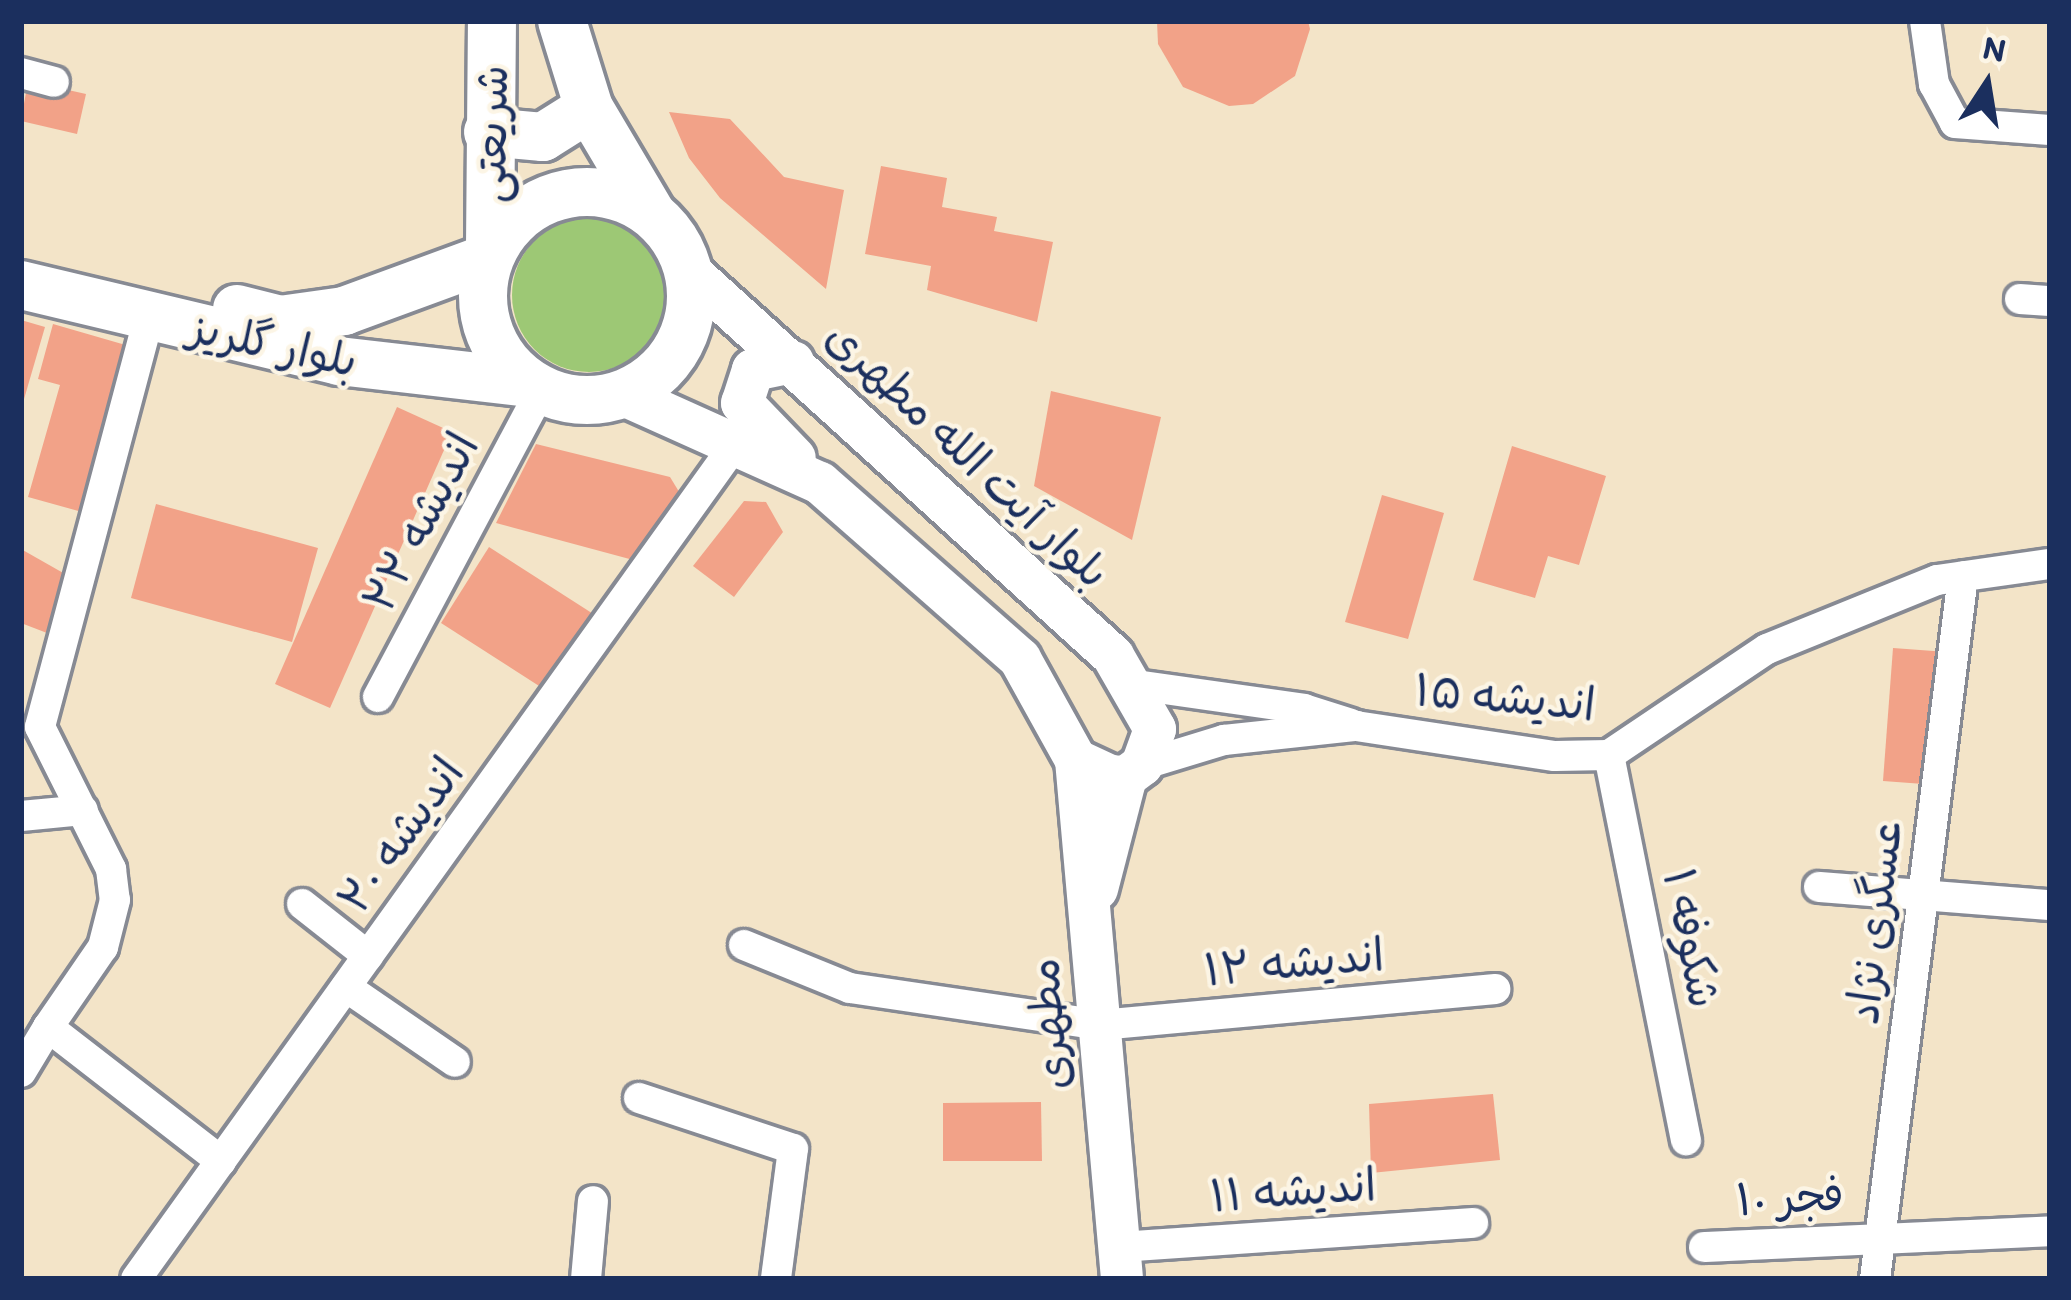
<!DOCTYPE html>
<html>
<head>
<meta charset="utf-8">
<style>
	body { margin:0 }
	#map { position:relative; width:2071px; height:1300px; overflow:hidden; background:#f3e4c8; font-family:Itim,"Playpen Sans Arabic",sans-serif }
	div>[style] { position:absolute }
	.green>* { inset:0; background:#9dc875 }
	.round { border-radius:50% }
	.building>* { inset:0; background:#f2a288 }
	.roads { filter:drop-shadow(3px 0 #878a93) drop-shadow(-3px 0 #878a93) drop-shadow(0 3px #878a93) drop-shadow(0 -3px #878a93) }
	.minor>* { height:30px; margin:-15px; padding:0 15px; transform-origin:15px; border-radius:15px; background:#fff }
	.secondary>* { height:42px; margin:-21px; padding:0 21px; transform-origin:21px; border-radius:21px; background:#fff }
	.primary>* { height:48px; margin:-24px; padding:0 24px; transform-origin:24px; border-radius:24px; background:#fff }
	.primary>.ring { margin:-24px; padding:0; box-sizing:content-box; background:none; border:48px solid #fff; border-radius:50% }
	span { translate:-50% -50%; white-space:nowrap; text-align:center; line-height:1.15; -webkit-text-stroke:9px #fcf5e5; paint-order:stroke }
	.street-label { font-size:45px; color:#1b2f5e }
	.frame { position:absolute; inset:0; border:24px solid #1b2f5e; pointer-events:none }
	.north { position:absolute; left:1927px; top:24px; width:120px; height:120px; -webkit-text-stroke:9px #fcf5e5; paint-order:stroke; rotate:12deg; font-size:33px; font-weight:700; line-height:48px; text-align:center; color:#1b2f5e }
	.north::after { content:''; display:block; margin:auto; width:42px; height:54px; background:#1b2f5e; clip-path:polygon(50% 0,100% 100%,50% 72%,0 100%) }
</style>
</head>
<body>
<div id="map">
	<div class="green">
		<div class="round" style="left:512px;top:218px;width:154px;height:154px"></div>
	</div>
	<div class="building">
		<div style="clip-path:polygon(1157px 21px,1308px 21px,1310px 29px,1295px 76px,1253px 104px,1229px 106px,1183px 87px,1158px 44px)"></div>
		<div style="clip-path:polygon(28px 81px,86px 94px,77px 134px,21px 121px)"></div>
		<div style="clip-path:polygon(669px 112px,730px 119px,784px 177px,844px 190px,826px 289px,720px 198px,689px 158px)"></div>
		<div style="clip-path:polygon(881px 166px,947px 178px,942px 207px,997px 217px,994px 231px,1053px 242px,1037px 322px,927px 290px,931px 266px,865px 254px)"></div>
		<div style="clip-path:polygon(21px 320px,45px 327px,22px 406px,21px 405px)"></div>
		<div style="clip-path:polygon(53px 324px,129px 346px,82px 512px,28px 497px,60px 385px,38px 379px)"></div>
		<div style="clip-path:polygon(1051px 391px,1161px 417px,1132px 540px,1034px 486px)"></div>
		<div style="clip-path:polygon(397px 407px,452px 432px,330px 708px,275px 684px)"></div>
		<div style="clip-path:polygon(536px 444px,670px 477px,681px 495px,637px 561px,496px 523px)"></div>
		<div style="clip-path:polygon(1512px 446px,1606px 476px,1579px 565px,1548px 556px,1535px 598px,1473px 580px)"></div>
		<div style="clip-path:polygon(1382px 495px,1444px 513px,1408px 639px,1345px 622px)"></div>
		<div style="clip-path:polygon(744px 501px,766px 502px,783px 532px,734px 597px,693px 566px)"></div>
		<div style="clip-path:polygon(156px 504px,318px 548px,292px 642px,131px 598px)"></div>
		<div style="clip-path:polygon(489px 547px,598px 617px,550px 693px,441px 623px)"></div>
		<div style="clip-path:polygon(21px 549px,65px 574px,47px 633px,21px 623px)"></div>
		<div style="clip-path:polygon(1893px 648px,1947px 652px,1937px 785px,1883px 781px)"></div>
		<div style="clip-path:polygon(1493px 1094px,1500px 1160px,1371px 1173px,1369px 1104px)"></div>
		<div style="clip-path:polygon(1041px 1102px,1042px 1161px,943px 1161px,943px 1103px)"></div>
	</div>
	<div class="roads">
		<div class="minor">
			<div style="left:1925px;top:21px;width:64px;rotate:81.9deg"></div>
			<div style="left:1934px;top:84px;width:44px;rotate:61.7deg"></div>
			<div style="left:1955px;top:123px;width:95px;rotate:4.2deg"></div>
			<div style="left:21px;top:73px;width:34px;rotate:15deg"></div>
			<div style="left:2020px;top:299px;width:30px;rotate:4deg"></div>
			<div style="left:149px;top:317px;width:424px;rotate:104.9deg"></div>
			<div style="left:40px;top:727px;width:159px;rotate:63.4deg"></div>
			<div style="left:111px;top:869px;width:31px;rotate:83deg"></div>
			<div style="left:115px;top:900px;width:49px;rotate:104.3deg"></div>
			<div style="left:103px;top:947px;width:97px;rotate:124.5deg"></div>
			<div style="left:48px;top:1027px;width:219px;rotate:37.8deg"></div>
			<div style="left:1136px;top:685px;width:170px;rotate:8.1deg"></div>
			<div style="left:1304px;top:709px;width:49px;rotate:17.7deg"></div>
			<div style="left:378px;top:697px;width:348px;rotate:-62deg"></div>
			<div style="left:1609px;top:755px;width:393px;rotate:78.7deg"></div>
			<div style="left:1142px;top:765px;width:86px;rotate:-17deg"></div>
			<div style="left:1224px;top:740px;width:133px;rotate:-6.1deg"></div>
			<div style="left:1356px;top:726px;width:201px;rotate:8.6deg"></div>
			<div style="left:1555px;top:756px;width:54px;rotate:-1.1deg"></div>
			<div style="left:1609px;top:755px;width:190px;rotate:-33.9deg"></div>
			<div style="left:1767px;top:649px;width:183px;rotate:-22.1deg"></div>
			<div style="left:1937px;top:580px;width:114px;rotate:-8.1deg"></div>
			<div style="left:21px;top:816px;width:62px;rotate:-5.5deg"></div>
			<div style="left:1819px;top:887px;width:232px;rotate:4.5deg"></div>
			<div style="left:302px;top:904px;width:84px;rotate:38.2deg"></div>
			<div style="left:744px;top:945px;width:114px;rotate:22.1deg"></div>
			<div style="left:850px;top:988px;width:253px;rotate:8.4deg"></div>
			<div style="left:1100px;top:1025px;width:397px;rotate:-5.2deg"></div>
			<div style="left:346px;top:987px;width:132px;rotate:34.5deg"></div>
			<div style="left:21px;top:1072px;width:52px;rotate:-59deg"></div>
			<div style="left:639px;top:1098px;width:162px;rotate:18.3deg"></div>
			<div style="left:793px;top:1149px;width:131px;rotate:97.5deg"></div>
			<div style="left:1120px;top:1247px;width:354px;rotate:-3.9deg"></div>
			<div style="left:1704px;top:1247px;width:346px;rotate:-2.6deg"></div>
			<div style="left:136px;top:1279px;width:1029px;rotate:-54.33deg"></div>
			<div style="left:586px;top:1279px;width:78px;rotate:-84.9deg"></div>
			<div style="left:1875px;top:1279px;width:708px;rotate:-82.86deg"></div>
		</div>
		<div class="secondary">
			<div style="left:793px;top:362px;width:41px;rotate:168.7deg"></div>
			<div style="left:753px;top:370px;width:35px;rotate:108deg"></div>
			<div style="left:742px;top:403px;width:76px;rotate:46.1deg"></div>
			<div style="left:624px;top:395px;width:215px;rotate:24.2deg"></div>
			<div style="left:820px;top:483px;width:266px;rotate:41.3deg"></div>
			<div style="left:1020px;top:659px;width:115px;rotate:61deg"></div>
			<div style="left:1076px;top:760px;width:38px;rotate:25deg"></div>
			<div style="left:1110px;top:776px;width:16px;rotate:4deg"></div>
			<div style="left:1126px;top:777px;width:20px;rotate:-37deg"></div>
			<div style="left:1142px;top:765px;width:38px;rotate:-70deg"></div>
			<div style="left:1155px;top:729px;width:84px;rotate:-119.9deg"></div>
			<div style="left:1113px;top:656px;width:571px;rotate:-137.77deg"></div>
			<div style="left:1076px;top:760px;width:521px;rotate:84.93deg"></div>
			<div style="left:1097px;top:889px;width:116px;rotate:-75.5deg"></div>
		</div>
		<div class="primary">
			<div style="left:562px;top:21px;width:91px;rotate:72.8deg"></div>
			<div style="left:589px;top:108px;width:122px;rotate:59.4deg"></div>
			<div style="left:488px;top:132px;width:55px;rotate:5.2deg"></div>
			<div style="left:543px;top:137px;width:54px;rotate:-32.2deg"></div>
			<div class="ring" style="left:483px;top:192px;width:160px;height:160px"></div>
			<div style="left:490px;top:247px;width:226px;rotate:-89.5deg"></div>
			<div style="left:21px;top:285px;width:327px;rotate:13.4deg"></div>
			<div style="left:339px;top:361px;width:191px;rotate:6.6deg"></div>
			<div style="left:237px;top:309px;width:44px;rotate:14.3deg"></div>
			<div style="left:280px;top:320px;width:65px;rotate:-8deg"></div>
			<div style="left:344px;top:311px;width:150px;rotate:-20.2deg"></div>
		</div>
	</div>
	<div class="street-label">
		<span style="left:491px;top:134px;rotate:-89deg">شریعتی</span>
		<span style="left:273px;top:344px;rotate:12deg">بلوار گلریز</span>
		<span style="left:968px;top:454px;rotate:43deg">بلوار آیت الله مطهری</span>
		<span style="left:420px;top:522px;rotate:-62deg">اندیشه ۲۲</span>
		<span style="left:1505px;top:697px;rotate:5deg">اندیشه ۱۵</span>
		<span style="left:400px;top:835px;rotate:-54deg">اندیشه ۲۰</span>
		<span style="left:1874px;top:922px;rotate:-83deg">عسگری نژاد</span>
		<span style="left:1692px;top:938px;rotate:79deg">شکوفه ۱</span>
		<span style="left:1294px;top:962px;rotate:-5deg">اندیشه ١٣</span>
		<span style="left:1048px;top:1024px;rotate:-95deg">مطهری</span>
		<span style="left:1293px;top:1190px;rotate:-4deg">اندیشه ۱۱</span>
		<span style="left:1790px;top:1197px;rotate:-3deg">فجر ۱۰</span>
	</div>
	<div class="frame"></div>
	<div class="north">N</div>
</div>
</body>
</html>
